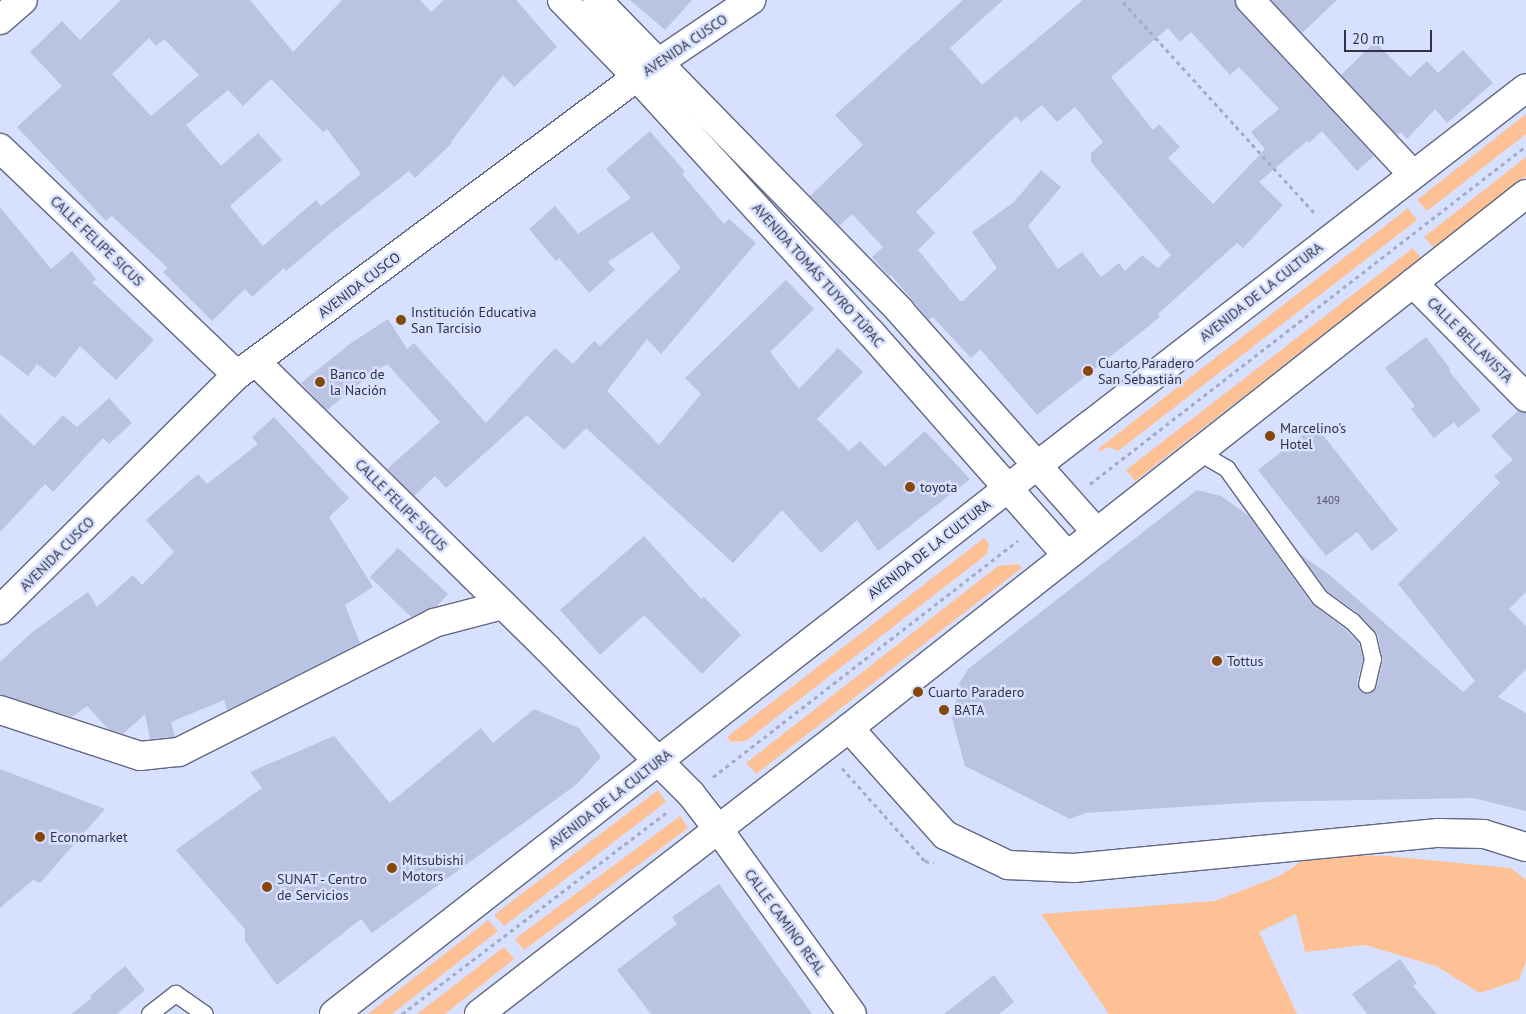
<!DOCTYPE html>
<html>
<head>
<meta charset="utf-8">
<style>
	body { margin:0 }
	#map { position:relative; width:1526px; height:1014px; overflow:hidden; background:#d7e0ff; font-family:"PT Sans",sans-serif }
	div>[style] { position:absolute }
	.green>* { inset:0; background:#fdc195 }
	.building>* { inset:0; background:#bac3e1 }
	.path>* { height:3px; margin-top:-1.5px; transform-origin:0; background:repeating-linear-gradient(90deg,#a4acc5 0 4px,transparent 0 8px) }
	.roads { filter:drop-shadow(1px 0 #606882) drop-shadow(-1px 0 #606882) drop-shadow(0 1px #606882) drop-shadow(0 -1px #606882) }
	.service>* { height:16px; margin:-8px; padding:0 8px; transform-origin:8px; border-radius:8px; background:#fff }
	.minor>* { height:28px; margin:-14px; padding:0 14px; transform-origin:14px; border-radius:14px; background:#fff }
	.tertiary>* { height:28px; margin:-14px; padding:0 14px; transform-origin:14px; border-radius:14px; background:#fff }
	.primary>* { height:28px; margin:-14px; padding:0 14px; transform-origin:14px; border-radius:14px; background:#fff }
	.trunk>* { height:28px; margin:-14px; padding:0 14px; transform-origin:14px; border-radius:14px; background:#fff }
	.dots>* { width:14px; height:14px; translate:-50% -50%; box-sizing:border-box; border:2px solid #d7e0ff; border-radius:50% }
	span { translate:-50% -50%; white-space:nowrap; text-align:center; line-height:1.15; -webkit-text-stroke:5px #d7e0ff; paint-order:stroke }
	.number-label { font-size:11px; color:#525868 }
	.number-label span { -webkit-text-stroke-width:0 }
	.street-label { font-size:14px; color:#303440 }
	.poi-label { font-size:14px; color:#303440 }
	.left { translate:0 -50%; text-align:left }
	.scale { position:absolute; left:1344px; top:30px; width:88px; height:22px; box-sizing:border-box; border:2px solid #303440; border-top:0; padding-left:6px; font-size:15px; line-height:18px; white-space:nowrap; color:#303440; -webkit-text-stroke:4px #d7e0ff; paint-order:stroke }
</style>
</head>
<body>
<div id="map">
	<div class="green">
		<div style="clip-path:polygon(1526px 114px,1526px 134px,1427px 211px,1417px 200px)"></div>
		<div style="clip-path:polygon(1526px 157px,1526px 176px,1434px 248px,1424px 237px)"></div>
		<div style="clip-path:polygon(1408px 208px,1417px 220px,1118px 451px,1109px 447px,1100px 451px,1098px 449px)"></div>
		<div style="clip-path:polygon(1413px 248px,1421px 258px,1135px 481px,1126px 470px)"></div>
		<div style="clip-path:polygon(984px 538px,989px 543px,987px 554px,746px 741px,731px 742px,727px 737px)"></div>
		<div style="clip-path:polygon(1019px 564px,1022px 568px,756px 774px,746px 763px,998px 566px)"></div>
		<div style="clip-path:polygon(658px 790px,666px 802px,504px 926px,494px 915px)"></div>
		<div style="clip-path:polygon(680px 816px,688px 828px,524px 950px,515px 939px)"></div>
		<div style="clip-path:polygon(1312px 855px,1387px 856px,1511px 868px,1526px 880px,1526px 961px,1519px 980px,1480px 993px,1436px 966px,1365px 945px,1305px 952px,1296px 914px,1259px 932px,1297px 1014px,1109px 1014px,1041px 914px,1215px 901px,1279px 876px)"></div>
		<div style="clip-path:polygon(488px 920px,498px 931px,392px 1014px,368px 1014px)"></div>
		<div style="clip-path:polygon(504px 947px,514px 959px,445px 1014px,417px 1014px)"></div>
	</div>
	<div class="building">
		<div style="clip-path:polygon(evenodd,121px 0,250px 0,293px 52px,342px 0,420px 0,431px 12px,444px 0,516px 0,557px 47px,514px 87px,503px 75px,451px 142px,452px 143px,415px 178px,409px 171px,332px 232px,286px 271px,284px 268px,252px 297px,245px 289px,212px 321px,163px 272px,168px 268px,112px 216px,106px 221px,17px 127px,62px 86px,30px 52px,62px 21px,80px 40px,121px 0,149px 38px,156px 46px,164px 39px,199px 75px,151px 116px,112px 74px,149px 38px,121px 0,271px 79px,323px 132px,327px 129px,361px 174px,321px 206px,316px 200px,263px 246px,230px 206px,282px 160px,258px 133px,221px 166px,186px 125px,228px 90px,243px 106px,271px 79px)"></div>
		<div style="clip-path:polygon(630px 0,692px 0,665px 30px)"></div>
		<div style="clip-path:polygon(evenodd,963px 0,1003px 0,950px 48px,982px 85px,1083px 0,1235px 0,1239px 11px,1374px 156px,1357px 171px,1322px 131px,1309px 143px,1307px 141px,1259px 182px,1283px 205px,1243px 248px,1237px 243px,1158px 314px,1160px 317px,1037px 415px,980px 349px,971px 358px,933px 317px,929px 320px,891px 275px,889px 276px,872px 257px,883px 247px,852px 214px,839px 226px,810px 196px,863px 145px,835px 115px,963px 0,1168px 28px,1180px 42px,1191px 32px,1230px 75px,1239px 67px,1279px 109px,1251px 132px,1265px 149px,1213px 204px,1168px 158px,1180px 147px,1159px 124px,1153px 130px,1111px 77px,1168px 28px,963px 0,1042px 105px,1057px 122px,1075px 107px,1103px 142px,1091px 153px,1091px 162px,1171px 255px,1158px 268px,1142px 255px,1125px 271px,1119px 263px,1101px 277px,1082px 252px,1058px 269px,1028px 226px,1061px 187px,1041px 170px,1014px 202px,972px 232px,997px 268px,963px 301px,960px 301px,918px 250px,935px 233px,916px 212px,1016px 116px,1021px 122px,1042px 105px)"></div>
		<div style="clip-path:polygon(1271px 0,1337px 0,1302px 33px)"></div>
		<div style="clip-path:polygon(1375px 42px,1410px 77px,1427px 61px,1438px 73px,1463px 50px,1493px 83px,1447px 123px,1435px 109px,1407px 139px,1401px 132px,1397px 135px,1341px 75px)"></div>
		<div style="clip-path:polygon(650px 131px,685px 172px,682px 174px,724px 224px,729px 219px,756px 243px,661px 354px,647px 339px,607px 391px,659px 445px,701px 394px,685px 378px,786px 280px,814px 309px,770px 352px,799px 389px,838px 348px,863px 372px,817px 419px,849px 451px,860px 441px,885px 467px,925px 431px,970px 479px,878px 551px,857px 520px,821px 553px,782px 510px,733px 563px,586px 428px,564px 450px,527px 415px,446px 488px,435px 476px,414px 496px,387px 469px,440px 422px,387px 364px,370px 375px,327px 410px,301px 383px,351px 343px,388px 319px,407px 349px,414px 343px,486px 423px,555px 348px,573px 364px,594px 341px,600px 346px,681px 268px,652px 232px,608px 262px,615px 270px,589px 293px,559px 258px,556px 261px,529px 229px,555px 206px,578px 234px,631px 198px,606px 169px)"></div>
		<div style="clip-path:polygon(0 207px,51px 269px,72px 251px,96px 279px,92px 282px,154px 340px,116px 380px,80px 346px,55px 378px,37px 364px,28px 376px,0 354px)"></div>
		<div style="clip-path:polygon(1426px 337px,1451px 370px,1449px 371px,1481px 410px,1458px 428px,1454px 422px,1434px 438px,1411px 409px,1415px 406px,1385px 368px)"></div>
		<div style="clip-path:polygon(109px 398px,132px 423px,109px 444px,103px 438px,53px 492px,45px 484px,0 532px,0 414px,34px 446px,63px 415px,77px 427px)"></div>
		<div style="clip-path:polygon(1519px 410px,1526px 412px,1526px 592px,1509px 609px,1526px 626px,1526px 669px,1498px 697px,1526px 713px,1526px 811px,1473px 798px,1260px 802px,1085px 813px,1070px 819px,965px 766px,952px 718px,959px 684px,968px 669px,1197px 490px,1221px 496px,1249px 516px,1312px 604px,1345px 629px,1359px 643px,1363px 659px,1357px 682px,1361px 692px,1370px 693px,1377px 686px,1383px 661px,1378px 635px,1358px 613px,1327px 591px,1300px 554px,1331px 576px,1463px 692px,1475px 681px,1398px 584px,1500px 483px,1494px 476px,1513px 460px,1491px 436px)"></div>
		<div style="clip-path:polygon(274px 417px,349px 498px,329px 517px,373px 587px,345px 605px,360px 643px,227px 710px,224px 700px,171px 722px,175px 737px,150px 739px,145px 714px,123px 734px,108px 729px,87px 706px,72px 717px,0 695px,0 662px,31px 633px,88px 592px,97px 607px,133px 575px,142px 585px,174px 552px,146px 520px,198px 474px,207px 484px,258px 444px,252px 437px)"></div>
		<div style="clip-path:polygon(1315px 425px,1398px 530px,1372px 551px,1357px 532px,1326px 556px,1258px 470px)"></div>
		<div style="clip-path:polygon(644px 536px,701px 599px,704px 597px,741px 635px,702px 674px,644px 615px,600px 655px,560px 610px)"></div>
		<div style="clip-path:polygon(398px 548px,448px 594px,437px 606px,411px 617px,370px 577px)"></div>
		<div style="clip-path:polygon(534px 709px,579px 728px,601px 757px,577px 784px,372px 933px,361px 919px,277px 985px,245px 941px,245px 929px,176px 850px,262px 788px,250px 772px,334px 736px,390px 803px,481px 728px,493px 743px)"></div>
		<div style="clip-path:polygon(0 769px,105px 809px,40px 883px,33px 880px,0 908px)"></div>
		<div style="clip-path:polygon(719px 884px,812px 1014px,651px 1014px,617px 970px,677px 924px,672px 917px)"></div>
		<div style="clip-path:polygon(1400px 959px,1417px 983px,1413px 986px,1437px 1014px,1367px 1014px,1352px 994px)"></div>
		<div style="clip-path:polygon(125px 966px,145px 990px,117px 1014px,71px 1014px,92px 998px,90px 996px)"></div>
		<div style="clip-path:polygon(994px 975px,1014px 1002px,999px 1014px,944px 1014px)"></div>
	</div>
	<div class="path">
		<div style="left:1123px;top:2px;width:287px;rotate:47.8deg"></div>
		<div style="left:1090px;top:484px;width:552px;rotate:-37.78deg"></div>
		<div style="left:842px;top:768px;width:125px;rotate:48.3deg"></div>
		<div style="left:925px;top:861px;width:9px;rotate:13deg"></div>
		<div style="left:713px;top:777px;width:386px;rotate:-37.8deg"></div>
		<div style="left:402px;top:1014px;width:335px;rotate:-37.3deg"></div>
	</div>
	<div class="roads">
		<div class="service">
			<div style="left:1198px;top:452px;width:34px;rotate:30deg"></div>
			<div style="left:1227px;top:469px;width:159px;rotate:54.2deg"></div>
			<div style="left:1320px;top:598px;width:39px;rotate:36deg"></div>
			<div style="left:1352px;top:621px;width:23px;rotate:47deg"></div>
			<div style="left:1368px;top:638px;width:22px;rotate:77deg"></div>
			<div style="left:1373px;top:659px;width:26px;rotate:103deg"></div>
			<div style="left:150px;top:1014px;width:33px;rotate:-38deg"></div>
			<div style="left:176px;top:994px;width:35px;rotate:35deg"></div>
		</div>
		<div class="minor">
			<div style="left:1250px;top:0;width:238px;rotate:47deg"></div>
			<div style="left:0;top:20px;width:30px;rotate:-41deg"></div>
			<div style="left:0;top:148px;width:328px;rotate:43.8deg"></div>
			<div style="left:1413px;top:283px;width:161px;rotate:45.3deg"></div>
			<div style="left:256px;top:362px;width:407px;rotate:44.5deg"></div>
			<div style="left:546px;top:647px;width:160px;rotate:45.5deg"></div>
			<div style="left:0;top:710px;width:147px;rotate:18.2deg"></div>
			<div style="left:140px;top:756px;width:39px;rotate:-6deg"></div>
			<div style="left:179px;top:752px;width:286px;rotate:-26.8deg"></div>
			<div style="left:434px;top:623px;width:71px;rotate:-14.6deg"></div>
			<div style="left:849px;top:728px;width:144px;rotate:48.1deg"></div>
			<div style="left:945px;top:835px;width:70px;rotate:25.5deg"></div>
			<div style="left:1008px;top:865px;width:66px;rotate:2.6deg"></div>
			<div style="left:1074px;top:868px;width:366px;rotate:-5.5deg"></div>
			<div style="left:1438px;top:833px;width:46px;rotate:1.2deg"></div>
			<div style="left:1484px;top:834px;width:44px;rotate:17.2deg"></div>
		</div>
		<div class="tertiary">
			<div style="left:0;top:610px;width:334px;rotate:-44.8deg"></div>
			<div style="left:237px;top:375px;width:499px;rotate:-36.7deg"></div>
			<div style="left:637px;top:77px;width:138px;rotate:-34deg"></div>
			<div style="left:658px;top:761px;width:47px;rotate:45deg"></div>
			<div style="left:691px;top:794px;width:44px;rotate:52.4deg"></div>
			<div style="left:718px;top:829px;width:228px;rotate:54.1deg"></div>
		</div>
		<div class="primary">
			<div style="left:562px;top:0;width:107px;rotate:45.8deg"></div>
			<div style="left:637px;top:77px;width:347px;rotate:47.6deg"></div>
			<div style="left:871px;top:333px;width:296px;rotate:48.6deg"></div>
			<div style="left:597px;top:0;width:434px;rotate:45.7deg"></div>
			<div style="left:900px;top:311px;width:295px;rotate:48.4deg"></div>
		</div>
		<div class="trunk">
			<div style="left:334px;top:1014px;width:855px;rotate:-37.97deg"></div>
			<div style="left:1008px;top:488px;width:654px;rotate:-37.68deg"></div>
			<div style="left:479px;top:1014px;width:468px;rotate:-37.7deg"></div>
			<div style="left:849px;top:728px;width:862px;rotate:-38.27deg"></div>
		</div>
	</div>
	<div class="dots">
		<div style="left:401px;top:320px;background:#86480a"></div>
		<div style="left:1088px;top:371px;background:#86480a"></div>
		<div style="left:320px;top:382px;background:#86480a"></div>
		<div style="left:1270px;top:436px;background:#86480a"></div>
		<div style="left:910px;top:487px;background:#86480a"></div>
		<div style="left:1217px;top:661px;background:#86480a"></div>
		<div style="left:918px;top:692px;background:#86480a"></div>
		<div style="left:944px;top:710px;background:#86480a"></div>
		<div style="left:40px;top:837px;background:#86480a"></div>
		<div style="left:392px;top:868px;background:#86480a"></div>
		<div style="left:267px;top:887px;background:#86480a"></div>
	</div>
	<div class="number-label">
		<span style="left:1328px;top:500px">1409</span>
	</div>
	<div class="street-label">
		<span style="left:685px;top:45px;rotate:-34deg">AVENIDA CUSCO</span>
		<span style="left:97px;top:241px;rotate:44deg">CALLE FELIPE SICUS</span>
		<span style="left:818px;top:275px;rotate:48deg">AVENIDA TOMÁS TUYRO TÚPAC</span>
		<span style="left:359px;top:285px;rotate:-37deg">AVENIDA CUSCO</span>
		<span style="left:1261px;top:292px;rotate:-38deg">AVENIDA DE LA CULTURA</span>
		<span style="left:1470px;top:340px;rotate:45deg">CALLE BELLAVISTA</span>
		<span style="left:401px;top:505px;rotate:45deg">CALLE FELIPE SICUS</span>
		<span style="left:929px;top:549px;rotate:-38deg">AVENIDA DE LA CULTURA</span>
		<span style="left:57px;top:554px;rotate:-45deg">AVENIDA CUSCO</span>
		<span style="left:610px;top:799px;rotate:-38deg">AVENIDA DE LA CULTURA</span>
		<span style="left:785px;top:922px;rotate:54deg">CALLE CAMINO REAL</span>
	</div>
	<div class="poi-label">
		<span class="left" style="left:411px;top:320px">Institución Educativa<br>San Tarcisio</span>
		<span class="left" style="left:1098px;top:371px">Cuarto Paradero<br>San Sebastián</span>
		<span class="left" style="left:330px;top:382px">Banco de<br>la Nación</span>
		<span class="left" style="left:1280px;top:436px">Marcelino's<br>Hotel</span>
		<span class="left" style="left:920px;top:487px">toyota</span>
		<span class="left" style="left:1227px;top:661px">Tottus</span>
		<span class="left" style="left:928px;top:692px">Cuarto Paradero</span>
		<span class="left" style="left:954px;top:710px">BATA</span>
		<span class="left" style="left:50px;top:837px">Economarket</span>
		<span class="left" style="left:402px;top:868px">Mitsubishi<br>Motors</span>
		<span class="left" style="left:277px;top:887px">SUNAT - Centro<br>de Servicios</span>
	</div>
	<div class="scale">20 m</div>
</div>
</body>
</html>
